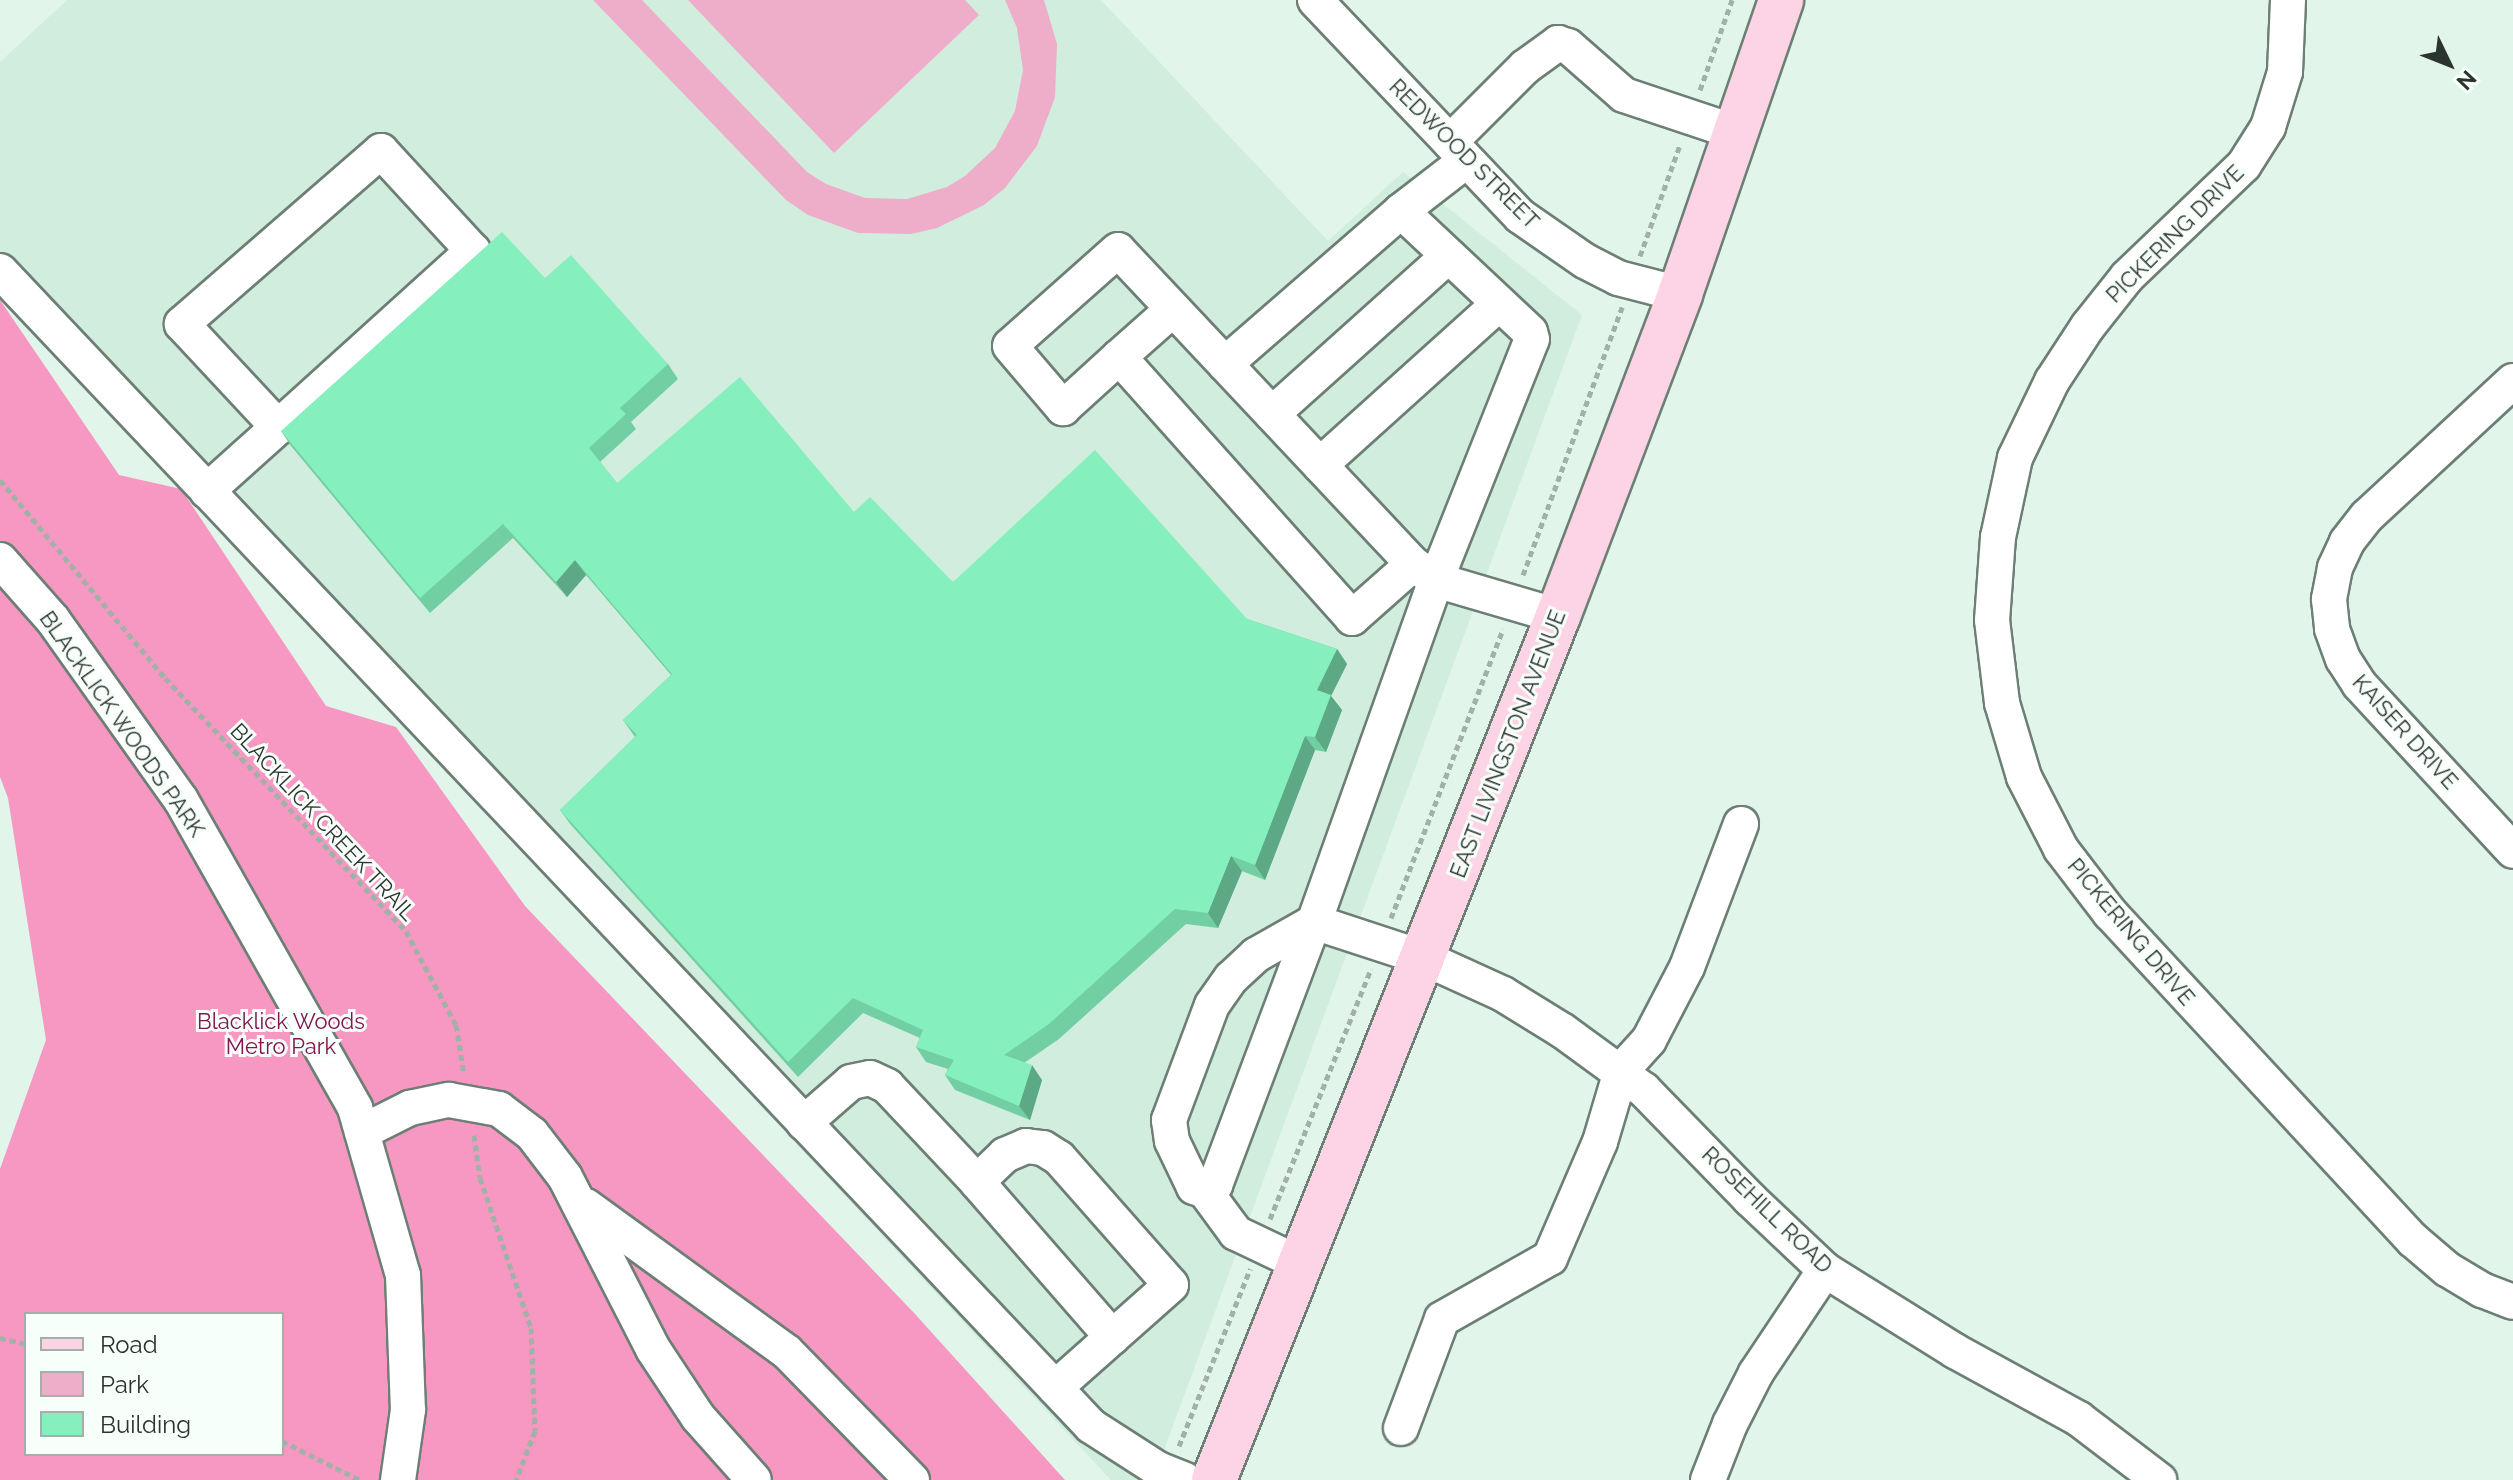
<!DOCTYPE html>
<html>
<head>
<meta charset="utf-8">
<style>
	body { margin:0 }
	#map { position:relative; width:2513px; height:1480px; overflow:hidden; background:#e1f5ea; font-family:Raleway,sans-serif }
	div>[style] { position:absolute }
	.built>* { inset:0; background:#d1eddd }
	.green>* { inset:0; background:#eeaec9 }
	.forest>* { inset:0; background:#f698c2 }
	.path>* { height:5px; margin-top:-2.5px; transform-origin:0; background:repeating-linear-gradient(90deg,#a1b1a8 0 6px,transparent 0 10px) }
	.roads { filter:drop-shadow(2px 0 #6d7f75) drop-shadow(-2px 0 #6d7f75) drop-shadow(0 2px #6d7f75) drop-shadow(0 -2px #6d7f75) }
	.minor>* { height:34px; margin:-17px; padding:0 17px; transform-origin:17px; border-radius:17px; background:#fff }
	.major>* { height:44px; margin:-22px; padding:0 22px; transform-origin:22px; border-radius:22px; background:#fcd4e5 }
	.wall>* { inset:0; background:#72cea3 }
	.shaded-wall>* { inset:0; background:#5da885 }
	.building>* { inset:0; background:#85f0be }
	span { translate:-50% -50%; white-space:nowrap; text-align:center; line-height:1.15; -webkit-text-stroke:6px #f7fffa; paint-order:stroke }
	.street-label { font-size:22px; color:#2c342f }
	.park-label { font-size:22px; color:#821552 }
	.legend { position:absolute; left:24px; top:1312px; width:260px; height:144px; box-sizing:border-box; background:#f7fffa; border:2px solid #a6aea9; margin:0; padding:10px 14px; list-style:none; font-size:24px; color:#2c342f }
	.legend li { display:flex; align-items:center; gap:16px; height:40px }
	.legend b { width:40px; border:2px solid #a6aea9 }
	.north { position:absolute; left:2409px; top:24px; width:80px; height:80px; -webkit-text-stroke:6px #f7fffa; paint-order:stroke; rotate:133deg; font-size:22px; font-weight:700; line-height:32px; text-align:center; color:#2c342f }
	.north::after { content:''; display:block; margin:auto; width:28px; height:36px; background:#2c342f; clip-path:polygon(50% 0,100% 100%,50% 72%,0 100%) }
</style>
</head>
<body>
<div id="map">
	<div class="built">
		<div style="clip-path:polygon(67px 0,1101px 0,1328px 241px,1403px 172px,1582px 315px,1153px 1480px,1111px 1480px,0 293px,0 62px)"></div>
	</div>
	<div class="green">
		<div style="clip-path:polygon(593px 0,642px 0,807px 172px,826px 184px,865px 198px,907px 199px,947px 187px,965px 176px,995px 148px,1015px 111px,1023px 70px,1017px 28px,1005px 0,1044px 0,1057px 44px,1055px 97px,1037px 146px,1005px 188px,984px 205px,937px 228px,911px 234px,858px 233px,808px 215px,786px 200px)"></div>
		<div style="clip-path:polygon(688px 0,965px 0,979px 15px,834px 153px)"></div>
	</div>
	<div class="forest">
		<div style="clip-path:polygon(evenodd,0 300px,119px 475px,181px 489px,326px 706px,396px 727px,525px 906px,915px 1314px,1065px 1480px,0 1480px,0 1169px,46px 1040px,8px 798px,0 777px,0 300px,26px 1314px,282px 1314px,282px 1454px,26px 1454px,26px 1314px)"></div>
	</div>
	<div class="path">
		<div style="left:1700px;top:90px;width:96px;rotate:-70.4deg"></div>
		<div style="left:1640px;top:256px;width:118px;rotate:-70.2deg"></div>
		<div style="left:0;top:480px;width:258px;rotate:50.2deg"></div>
		<div style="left:165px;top:678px;width:349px;rotate:46.4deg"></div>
		<div style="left:406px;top:931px;width:106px;rotate:62deg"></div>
		<div style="left:456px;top:1025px;width:50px;rotate:80.7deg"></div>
		<div style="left:1523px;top:575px;width:286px;rotate:-69.7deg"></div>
		<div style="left:1391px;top:918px;width:310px;rotate:-68.8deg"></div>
		<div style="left:474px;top:1135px;width:43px;rotate:82.1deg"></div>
		<div style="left:480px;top:1178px;width:158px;rotate:71.2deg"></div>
		<div style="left:531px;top:1328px;width:103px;rotate:87.8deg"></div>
		<div style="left:535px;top:1431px;width:53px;rotate:111.2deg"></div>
		<div style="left:1270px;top:1219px;width:270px;rotate:-68deg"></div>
		<div style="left:0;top:1338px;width:27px;rotate:13deg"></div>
		<div style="left:282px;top:1441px;width:87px;rotate:26.6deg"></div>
		<div style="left:1179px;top:1446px;width:191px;rotate:-68.1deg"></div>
	</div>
	<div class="roads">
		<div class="minor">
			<div style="left:1315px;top:0;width:298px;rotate:46.5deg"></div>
			<div style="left:1520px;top:216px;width:79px;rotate:34.7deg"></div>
			<div style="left:1585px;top:261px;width:37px;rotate:27deg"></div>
			<div style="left:1618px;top:278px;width:64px;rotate:14.5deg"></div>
			<div style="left:2288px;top:0;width:72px;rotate:92.4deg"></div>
			<div style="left:2285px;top:72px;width:58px;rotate:107.2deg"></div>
			<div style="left:2268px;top:127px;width:45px;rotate:122.3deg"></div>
			<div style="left:2244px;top:165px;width:162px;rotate:136.3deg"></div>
			<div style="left:2127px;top:277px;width:63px;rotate:128.5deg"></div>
			<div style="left:2088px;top:326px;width:66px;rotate:123.2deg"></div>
			<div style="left:2052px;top:381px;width:85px;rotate:115.7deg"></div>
			<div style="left:2015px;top:458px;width:81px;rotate:102.1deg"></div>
			<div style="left:1998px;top:537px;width:83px;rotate:94.1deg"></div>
			<div style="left:1992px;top:620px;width:84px;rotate:83.1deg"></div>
			<div style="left:2002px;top:703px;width:77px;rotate:73.4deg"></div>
			<div style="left:2024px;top:777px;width:81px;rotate:62.8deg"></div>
			<div style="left:2061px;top:849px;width:81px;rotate:52.6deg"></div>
			<div style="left:2110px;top:913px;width:446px;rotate:47.2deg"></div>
			<div style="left:2413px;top:1240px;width:45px;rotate:40.5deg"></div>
			<div style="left:2447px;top:1269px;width:41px;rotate:31deg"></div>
			<div style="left:2482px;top:1290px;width:33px;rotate:21deg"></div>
			<div style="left:1450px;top:142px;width:106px;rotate:-45deg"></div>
			<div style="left:1525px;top:67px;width:41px;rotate:-36deg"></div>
			<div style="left:1558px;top:43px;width:10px;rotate:17deg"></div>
			<div style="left:1568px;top:46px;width:74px;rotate:41.2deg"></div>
			<div style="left:1624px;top:95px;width:117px;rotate:18.4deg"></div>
			<div style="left:1401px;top:211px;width:233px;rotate:139deg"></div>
			<div style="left:1225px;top:364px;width:274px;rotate:46.8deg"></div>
			<div style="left:1413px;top:564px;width:28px;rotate:35deg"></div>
			<div style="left:1436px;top:580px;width:259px;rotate:-68.3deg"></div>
			<div style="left:1532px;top:339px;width:7px;rotate:-106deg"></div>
			<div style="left:1530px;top:332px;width:177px;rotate:-136.8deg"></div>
			<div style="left:1401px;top:211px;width:83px;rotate:-37.7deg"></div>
			<div style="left:0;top:271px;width:1589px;rotate:46.63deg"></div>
			<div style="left:1091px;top:1426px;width:80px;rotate:32.7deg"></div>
			<div style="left:1158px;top:1469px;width:29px;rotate:22deg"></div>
			<div style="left:1119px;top:357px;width:72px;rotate:-41.6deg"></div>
			<div style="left:1225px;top:364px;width:156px;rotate:-133.2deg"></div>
			<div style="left:1118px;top:250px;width:144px;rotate:138.4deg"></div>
			<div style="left:1010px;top:346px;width:82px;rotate:49.5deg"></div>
			<div style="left:1063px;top:408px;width:76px;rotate:-42.3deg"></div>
			<div style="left:1119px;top:357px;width:350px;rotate:48.2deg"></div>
			<div style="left:1352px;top:618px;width:81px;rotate:-41.5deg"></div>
			<div style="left:2513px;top:381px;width:199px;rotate:137.2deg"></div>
			<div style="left:2367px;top:516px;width:33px;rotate:128deg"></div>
			<div style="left:2347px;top:542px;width:29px;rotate:115deg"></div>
			<div style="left:2335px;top:568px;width:32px;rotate:101deg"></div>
			<div style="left:2329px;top:599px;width:30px;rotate:84deg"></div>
			<div style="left:2332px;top:629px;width:32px;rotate:70deg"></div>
			<div style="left:2343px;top:659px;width:30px;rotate:57deg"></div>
			<div style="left:2359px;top:684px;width:227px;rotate:47.3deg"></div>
			<div style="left:1272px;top:414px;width:237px;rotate:-41.9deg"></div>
			<div style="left:1320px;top:465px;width:241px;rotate:-42deg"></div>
			<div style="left:207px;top:491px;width:96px;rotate:-42deg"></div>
			<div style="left:278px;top:427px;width:263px;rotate:-42.1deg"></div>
			<div style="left:473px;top:251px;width:136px;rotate:-132.6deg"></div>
			<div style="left:381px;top:151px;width:264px;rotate:139deg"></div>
			<div style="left:182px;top:324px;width:141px;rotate:47deg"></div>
			<div style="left:0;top:560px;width:80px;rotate:48.5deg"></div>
			<div style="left:53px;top:620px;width:221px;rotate:54.6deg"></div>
			<div style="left:181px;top:800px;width:354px;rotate:60.5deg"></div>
			<div style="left:355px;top:1108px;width:174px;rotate:74deg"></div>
			<div style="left:403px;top:1275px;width:135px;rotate:87.9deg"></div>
			<div style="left:408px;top:1410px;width:71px;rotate:98.1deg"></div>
			<div style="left:1558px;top:616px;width:127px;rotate:-163.6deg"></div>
			<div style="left:1436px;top:580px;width:363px;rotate:109.6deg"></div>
			<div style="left:1314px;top:922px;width:116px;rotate:18.1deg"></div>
			<div style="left:1424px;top:958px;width:87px;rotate:24.5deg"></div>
			<div style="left:1503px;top:994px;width:70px;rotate:31.7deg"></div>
			<div style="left:1563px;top:1031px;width:100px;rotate:36.1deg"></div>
			<div style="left:1644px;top:1090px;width:152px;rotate:45.8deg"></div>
			<div style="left:1750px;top:1199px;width:103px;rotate:43.4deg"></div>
			<div style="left:1825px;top:1270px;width:153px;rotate:31.9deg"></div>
			<div style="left:1955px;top:1351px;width:141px;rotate:28.7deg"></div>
			<div style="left:2079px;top:1419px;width:101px;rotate:37.3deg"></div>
			<div style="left:804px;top:1123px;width:62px;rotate:-41.1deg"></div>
			<div style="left:851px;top:1082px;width:19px;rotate:-12deg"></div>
			<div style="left:870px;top:1078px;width:19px;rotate:25deg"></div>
			<div style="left:887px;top:1086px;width:132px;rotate:46.8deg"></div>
			<div style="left:977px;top:1182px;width:39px;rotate:-44deg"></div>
			<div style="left:1005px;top:1155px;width:23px;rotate:-23deg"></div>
			<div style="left:1026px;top:1146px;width:17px;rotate:7deg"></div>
			<div style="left:1043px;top:1148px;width:19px;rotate:32deg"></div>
			<div style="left:1059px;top:1158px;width:169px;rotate:48.6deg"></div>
			<div style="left:1171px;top:1285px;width:155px;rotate:138.4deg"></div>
			<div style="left:362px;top:1132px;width:54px;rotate:-26.6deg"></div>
			<div style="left:410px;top:1108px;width:40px;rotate:-12deg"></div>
			<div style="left:449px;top:1100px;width:51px;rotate:10.2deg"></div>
			<div style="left:499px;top:1109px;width:41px;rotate:37.1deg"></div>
			<div style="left:532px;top:1134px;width:54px;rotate:52.5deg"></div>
			<div style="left:565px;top:1177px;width:193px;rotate:62.9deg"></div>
			<div style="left:653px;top:1349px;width:82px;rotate:56.5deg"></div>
			<div style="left:698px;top:1417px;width:84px;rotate:48.4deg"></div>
			<div style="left:977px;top:1182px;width:206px;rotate:48.9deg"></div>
			<div style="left:1205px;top:1191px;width:12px;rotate:-31deg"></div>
			<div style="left:1215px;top:1185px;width:281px;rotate:-69.4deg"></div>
			<div style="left:1314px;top:922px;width:67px;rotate:150.4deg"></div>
			<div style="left:1256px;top:955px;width:34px;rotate:137deg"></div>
			<div style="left:1231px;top:978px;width:33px;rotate:125deg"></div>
			<div style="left:1212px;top:1005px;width:123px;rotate:110.5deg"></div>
			<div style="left:1169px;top:1120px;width:21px;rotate:82deg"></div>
			<div style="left:1172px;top:1141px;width:51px;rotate:64.4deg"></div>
			<div style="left:1194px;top:1187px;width:12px;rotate:20deg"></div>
			<div style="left:1205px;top:1191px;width:52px;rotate:53.6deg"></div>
			<div style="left:1236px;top:1233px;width:72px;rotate:25.5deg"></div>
			<div style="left:586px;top:1206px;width:248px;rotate:36deg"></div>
			<div style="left:787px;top:1352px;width:179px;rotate:45.7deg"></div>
			<div style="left:1401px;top:1428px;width:116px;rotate:-69.4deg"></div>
			<div style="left:1442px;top:1319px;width:124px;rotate:-29.5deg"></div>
			<div style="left:1550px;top:1258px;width:126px;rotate:-66.7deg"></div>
			<div style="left:1600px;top:1142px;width:74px;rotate:-73.5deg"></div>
			<div style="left:1621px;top:1071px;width:42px;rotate:-47.9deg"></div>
			<div style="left:1649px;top:1040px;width:82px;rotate:-62.5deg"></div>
			<div style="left:1687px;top:967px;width:153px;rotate:-69.3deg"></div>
			<div style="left:1708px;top:1480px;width:60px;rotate:-68.6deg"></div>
			<div style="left:1730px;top:1424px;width:57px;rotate:-63deg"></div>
			<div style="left:1756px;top:1373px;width:124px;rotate:-56.2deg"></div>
		</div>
		<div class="major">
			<div style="left:1214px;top:1480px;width:930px;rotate:-68.29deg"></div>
			<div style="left:1558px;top:616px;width:344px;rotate:-69.2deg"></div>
			<div style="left:1680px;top:294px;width:311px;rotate:-71deg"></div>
		</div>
	</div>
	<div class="wall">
		<div style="clip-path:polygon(545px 278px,668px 364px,678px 379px,631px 422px,636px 429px,600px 462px,617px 483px,854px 512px,953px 582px,1247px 619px,1337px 649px,1347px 664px,1331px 696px,1342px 710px,1326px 752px,1315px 750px,1265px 880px,1242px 871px,1218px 928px,1186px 924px,1059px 1039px,1024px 1063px,1042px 1080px,1030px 1120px,955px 1090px,945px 1075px,948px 1069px,926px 1062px,916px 1047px,920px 1038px,863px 1013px,798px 1077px,571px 825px,560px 810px,635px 737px,623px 720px,671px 675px,586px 575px,567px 597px,513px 538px,430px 613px,291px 446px,281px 431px)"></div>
	</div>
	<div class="shaded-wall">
		<div style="clip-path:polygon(575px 560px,586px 575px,567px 597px,556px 582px)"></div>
		<div style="clip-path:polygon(1337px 649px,1347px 664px,1331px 696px,1342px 710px,1326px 752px,1315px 737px,1317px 690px)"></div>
		<div style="clip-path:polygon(1305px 736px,1315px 750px,1265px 880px,1255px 865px)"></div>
		<div style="clip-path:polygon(1231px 856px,1242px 871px,1218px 928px,1208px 913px)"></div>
		<div style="clip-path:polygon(1032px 1065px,1042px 1080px,1030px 1120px,1019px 1106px)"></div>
	</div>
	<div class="building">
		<div style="clip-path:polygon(502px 232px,545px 278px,571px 255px,668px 364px,620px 408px,626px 414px,589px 448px,617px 483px,740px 377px,854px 512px,870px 497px,953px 582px,1095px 450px,1247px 619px,1337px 649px,1317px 690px,1331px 695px,1315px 737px,1305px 736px,1255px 865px,1231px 856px,1208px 913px,1175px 909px,1049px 1024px,1004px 1055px,1032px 1065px,1019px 1106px,945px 1075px,954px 1060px,916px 1047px,923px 1030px,853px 998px,788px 1062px,560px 810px,637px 735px,623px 720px,672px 674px,575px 560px,556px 582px,503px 524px,420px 598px,281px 431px)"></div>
	</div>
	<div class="street-label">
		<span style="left:1464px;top:154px;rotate:45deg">REDWOOD STREET</span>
		<span style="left:2175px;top:234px;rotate:-45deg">PICKERING DRIVE</span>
		<span style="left:122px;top:724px;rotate:55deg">BLACKLICK WOODS PARK</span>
		<span style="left:2405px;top:732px;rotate:48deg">KAISER DRIVE</span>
		<span style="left:1508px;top:744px;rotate:-69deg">EAST LIVINGSTON AVENUE</span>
		<span style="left:323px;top:822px;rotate:47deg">BLACKLICK CREEK TRAIL</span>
		<span style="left:2131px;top:932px;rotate:50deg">PICKERING DRIVE</span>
		<span style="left:1767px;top:1210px;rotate:44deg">ROSEHILL ROAD</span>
	</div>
	<div class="park-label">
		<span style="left:281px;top:1034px">Blacklick Woods<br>Metro Park</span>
	</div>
	<ul class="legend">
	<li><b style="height:10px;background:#fcd4e5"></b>Road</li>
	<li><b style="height:22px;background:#eeaec9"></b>Park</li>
	<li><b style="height:22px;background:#85f0be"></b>Building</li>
	</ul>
	<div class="north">N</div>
</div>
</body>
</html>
